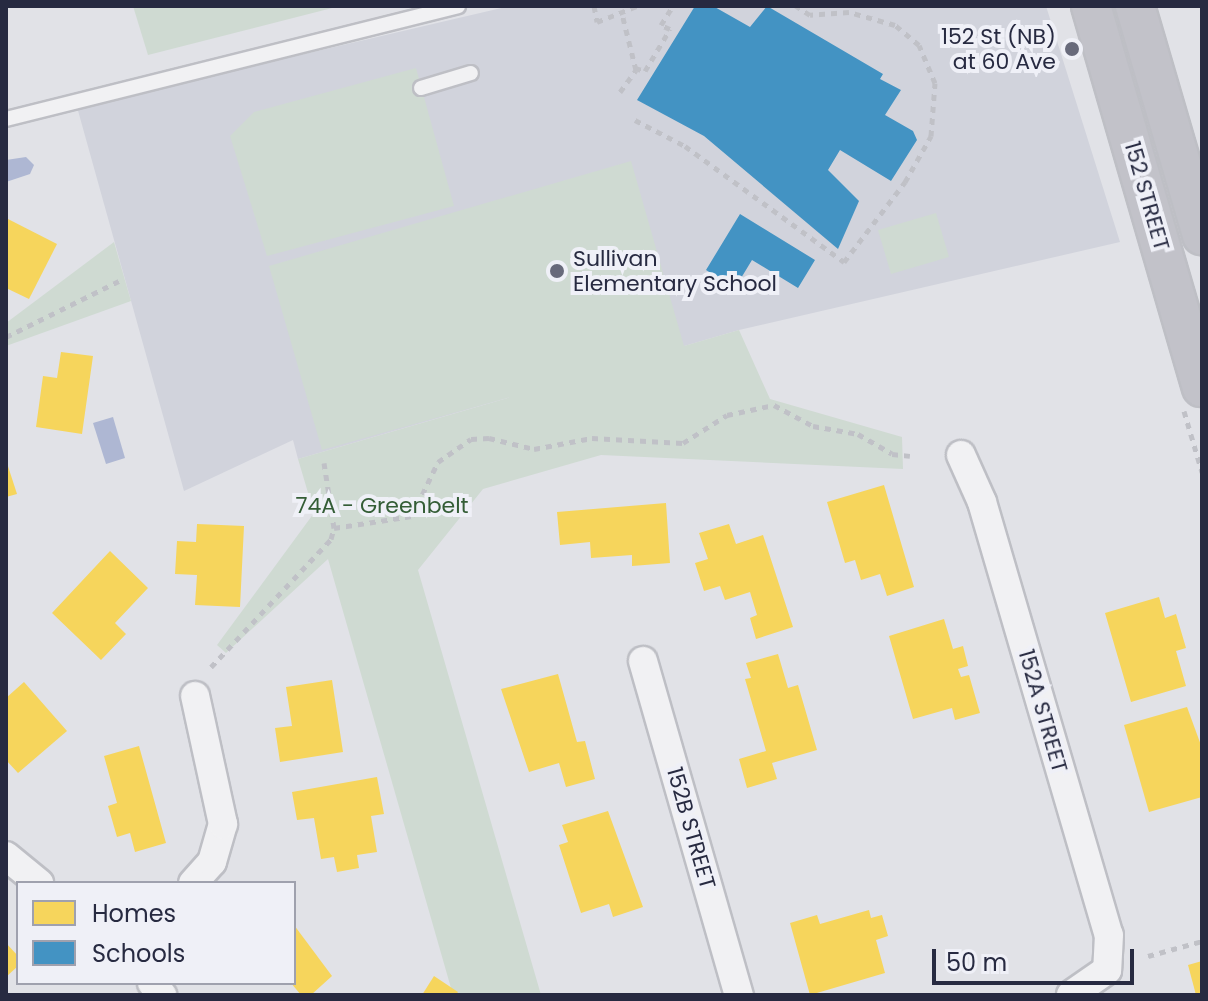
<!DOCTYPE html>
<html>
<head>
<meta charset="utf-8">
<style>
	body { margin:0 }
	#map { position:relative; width:1208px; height:1001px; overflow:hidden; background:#e1e2e7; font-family:Poppins,sans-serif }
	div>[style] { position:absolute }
	.built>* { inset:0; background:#d1d3dc }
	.green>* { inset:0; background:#cfdad2 }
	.water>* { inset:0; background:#aeb7d3 }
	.homes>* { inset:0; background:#f6d55c }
	.schools>* { inset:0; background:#4393c3 }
	.path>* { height:5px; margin-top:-2.5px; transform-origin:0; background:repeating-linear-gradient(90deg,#c0c1c7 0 6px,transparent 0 12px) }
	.roads { filter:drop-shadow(2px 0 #bebfc5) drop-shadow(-2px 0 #bebfc5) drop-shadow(0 2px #bebfc5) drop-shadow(0 -2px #bebfc5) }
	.lane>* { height:14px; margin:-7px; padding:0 7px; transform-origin:7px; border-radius:7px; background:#f1f1f3 }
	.street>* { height:28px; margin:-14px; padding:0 14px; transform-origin:14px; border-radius:14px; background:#f1f1f3 }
	.secondary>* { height:38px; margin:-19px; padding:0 19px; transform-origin:19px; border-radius:19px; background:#c2c2c9 }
	.dots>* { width:22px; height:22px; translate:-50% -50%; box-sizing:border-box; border:4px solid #eff0f7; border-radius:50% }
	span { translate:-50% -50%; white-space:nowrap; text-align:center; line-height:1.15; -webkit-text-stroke:8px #eff0f7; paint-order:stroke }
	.poi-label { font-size:22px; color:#272a41 }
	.right { translate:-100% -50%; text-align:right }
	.left { translate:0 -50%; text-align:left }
	.street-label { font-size:22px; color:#272a41 }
	.park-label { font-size:22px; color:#345d36 }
	.frame { position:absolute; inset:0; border:8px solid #272a41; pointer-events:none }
	.legend { position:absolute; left:16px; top:881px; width:280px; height:104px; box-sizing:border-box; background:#eff0f7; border:2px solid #9fa1ae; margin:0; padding:10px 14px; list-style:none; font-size:24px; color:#272a41 }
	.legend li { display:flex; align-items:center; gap:16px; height:40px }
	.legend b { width:40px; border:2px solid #9fa1ae }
	.scale { position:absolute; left:932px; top:949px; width:202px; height:36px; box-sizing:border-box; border:4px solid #272a41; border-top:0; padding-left:10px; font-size:24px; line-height:28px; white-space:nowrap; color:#272a41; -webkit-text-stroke:6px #eff0f7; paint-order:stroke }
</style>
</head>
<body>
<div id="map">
	<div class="built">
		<div style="clip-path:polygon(510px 6px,1046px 6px,1120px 242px,739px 330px,298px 459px,293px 440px,184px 491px,77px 107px)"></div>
	</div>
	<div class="green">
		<div style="clip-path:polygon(133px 6px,340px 6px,148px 55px)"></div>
		<div style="clip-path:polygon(416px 68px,454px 206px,267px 256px,230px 136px,254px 112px)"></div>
		<div style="clip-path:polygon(631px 161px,684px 346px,739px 330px,770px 399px,902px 437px,903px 469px,601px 455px,483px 489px,418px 570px,541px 995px,453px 995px,328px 559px,226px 653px,217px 645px,314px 513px,298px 459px,528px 392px,322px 450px,269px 266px)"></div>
		<div style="clip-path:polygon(936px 213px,949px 257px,891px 274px,878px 230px)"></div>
		<div style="clip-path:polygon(114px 242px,131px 301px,6px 346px,6px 323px)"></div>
	</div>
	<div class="water">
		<div style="clip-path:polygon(26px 157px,34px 165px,30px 174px,6px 182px,6px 160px)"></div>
		<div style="clip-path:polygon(113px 417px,125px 458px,106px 464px,93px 423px)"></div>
	</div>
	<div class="homes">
		<div style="clip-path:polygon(6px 218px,57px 244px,29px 299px,6px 288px)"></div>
		<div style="clip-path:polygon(61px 352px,93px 356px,82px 434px,36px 427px,43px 376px,57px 378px)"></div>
		<div style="clip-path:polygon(6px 460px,17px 494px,6px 497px)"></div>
		<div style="clip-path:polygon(884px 485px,914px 587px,887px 596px,880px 574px,861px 580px,855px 560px,845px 563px,827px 502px)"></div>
		<div style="clip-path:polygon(666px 503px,670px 563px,632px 566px,632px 555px,591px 558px,590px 542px,560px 545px,557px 512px)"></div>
		<div style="clip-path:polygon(197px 524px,244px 526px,240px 607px,195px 605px,197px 575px,175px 574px,177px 541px,196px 542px)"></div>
		<div style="clip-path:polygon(729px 524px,736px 544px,763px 535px,793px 627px,756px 639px,750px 618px,757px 615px,750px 592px,725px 600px,720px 586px,704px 591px,695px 563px,708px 559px,699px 533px)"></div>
		<div style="clip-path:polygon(110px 551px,148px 588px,115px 623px,126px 634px,101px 660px,52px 613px)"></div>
		<div style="clip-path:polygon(1159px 597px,1165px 618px,1176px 614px,1186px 648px,1176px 651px,1186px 686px,1131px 702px,1105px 613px)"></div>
		<div style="clip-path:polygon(944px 619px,953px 649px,963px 646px,968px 666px,958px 669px,961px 677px,969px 675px,980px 713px,955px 720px,952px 708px,913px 719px,889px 636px)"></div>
		<div style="clip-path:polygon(778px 654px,788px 688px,798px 685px,817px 750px,772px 763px,777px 779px,747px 788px,739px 759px,766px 751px,745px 679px,751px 678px,746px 663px)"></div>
		<div style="clip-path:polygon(558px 674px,577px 742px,585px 741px,595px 779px,566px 787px,559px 763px,529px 772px,501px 689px)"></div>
		<div style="clip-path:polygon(332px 680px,343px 752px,280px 762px,275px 728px,292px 726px,286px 687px)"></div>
		<div style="clip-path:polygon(24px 682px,67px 731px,18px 773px,6px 760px,6px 698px)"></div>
		<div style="clip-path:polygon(1187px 707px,1202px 748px,1202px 797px,1149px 812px,1124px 725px)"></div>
		<div style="clip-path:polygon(139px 746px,166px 843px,135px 852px,130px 833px,117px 837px,108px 806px,117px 803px,104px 756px)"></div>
		<div style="clip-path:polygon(377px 777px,384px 814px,371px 816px,377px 852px,357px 855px,359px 868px,337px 872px,334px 857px,321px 859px,314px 818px,297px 820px,292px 792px)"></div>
		<div style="clip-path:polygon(608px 811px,643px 907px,613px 917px,609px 904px,581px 913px,559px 845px,568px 842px,562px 825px)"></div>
		<div style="clip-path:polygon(869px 910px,871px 918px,882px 915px,888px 936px,876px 940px,885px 973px,810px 995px,790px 923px,817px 915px,820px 924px)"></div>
		<div style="clip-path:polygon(294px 925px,332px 976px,311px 995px,301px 995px,291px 983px)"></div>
		<div style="clip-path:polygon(6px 943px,18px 956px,18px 966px,6px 977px)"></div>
		<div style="clip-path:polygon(1202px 961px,1202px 995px,1196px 995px,1188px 965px)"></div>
		<div style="clip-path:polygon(434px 976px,458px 992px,456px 995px,422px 995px)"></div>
	</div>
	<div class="schools">
		<div style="clip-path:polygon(695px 6px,713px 6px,750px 27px,767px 6px,883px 74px,880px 79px,901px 90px,885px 115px,913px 131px,917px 140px,891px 181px,840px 150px,828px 170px,859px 201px,838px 249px,704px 136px,637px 100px)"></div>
		<div style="clip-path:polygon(740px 214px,815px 260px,798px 288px,752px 260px,735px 288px,706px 270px)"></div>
	</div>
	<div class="path">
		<div style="left:594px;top:6px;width:16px;rotate:79deg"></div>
		<div style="left:597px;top:22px;width:43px;rotate:-21.8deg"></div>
		<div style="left:635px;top:68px;width:10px;rotate:17deg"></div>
		<div style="left:645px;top:71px;width:49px;rotate:-59.2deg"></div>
		<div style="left:670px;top:29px;width:10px;rotate:-156deg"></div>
		<div style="left:661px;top:25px;width:22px;rotate:-58deg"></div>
		<div style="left:620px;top:92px;width:27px;rotate:-54deg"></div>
		<div style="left:636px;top:70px;width:58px;rotate:-104deg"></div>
		<div style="left:635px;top:120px;width:56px;rotate:27.5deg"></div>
		<div style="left:685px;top:146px;width:197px;rotate:36.1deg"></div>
		<div style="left:844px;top:262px;width:101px;rotate:-52.7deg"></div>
		<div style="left:905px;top:182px;width:53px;rotate:-60.5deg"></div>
		<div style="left:931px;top:136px;width:53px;rotate:-85.7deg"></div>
		<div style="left:935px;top:83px;width:41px;rotate:-112.8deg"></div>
		<div style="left:919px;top:45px;width:31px;rotate:-140deg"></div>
		<div style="left:895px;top:25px;width:48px;rotate:-164.2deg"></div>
		<div style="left:849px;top:12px;width:39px;rotate:176deg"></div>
		<div style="left:810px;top:15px;width:17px;rotate:-147deg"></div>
		<div style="left:6px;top:337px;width:126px;rotate:-26.4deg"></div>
		<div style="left:1184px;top:411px;width:64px;rotate:73.6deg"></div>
		<div style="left:334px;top:528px;width:79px;rotate:-8.7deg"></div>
		<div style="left:412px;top:516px;width:60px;rotate:-64.3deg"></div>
		<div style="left:438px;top:462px;width:40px;rotate:-34.9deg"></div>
		<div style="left:471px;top:439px;width:18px;rotate:-3deg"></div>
		<div style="left:489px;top:438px;width:46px;rotate:13.7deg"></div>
		<div style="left:534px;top:449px;width:59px;rotate:-10.7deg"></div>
		<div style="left:592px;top:438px;width:91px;rotate:3.1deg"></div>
		<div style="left:683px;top:443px;width:52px;rotate:-32.5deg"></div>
		<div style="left:727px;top:415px;width:48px;rotate:-12deg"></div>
		<div style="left:774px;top:405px;width:44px;rotate:28.3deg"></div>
		<div style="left:813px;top:426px;width:46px;rotate:10.1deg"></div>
		<div style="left:858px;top:434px;width:39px;rotate:30deg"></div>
		<div style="left:892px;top:454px;width:18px;rotate:6deg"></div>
		<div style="left:211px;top:667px;width:175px;rotate:-46.8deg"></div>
		<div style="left:331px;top:539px;width:11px;rotate:-75deg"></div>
		<div style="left:334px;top:528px;width:66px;rotate:-98.7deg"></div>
		<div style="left:1148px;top:956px;width:56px;rotate:-15.5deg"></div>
	</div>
	<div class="roads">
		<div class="lane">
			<div style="left:421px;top:88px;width:52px;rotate:-16.7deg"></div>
			<div style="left:6px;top:119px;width:466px;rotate:-14deg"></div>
		</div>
		<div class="street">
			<div style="left:961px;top:455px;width:51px;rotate:65.9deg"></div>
			<div style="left:982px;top:502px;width:451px;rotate:73.7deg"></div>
			<div style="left:1109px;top:935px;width:35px;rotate:93deg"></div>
			<div style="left:1107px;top:970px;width:44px;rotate:145.2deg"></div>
			<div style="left:643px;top:661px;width:348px;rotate:74deg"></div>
			<div style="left:6px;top:856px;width:43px;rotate:39.3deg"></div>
			<div style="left:193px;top:883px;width:28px;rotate:-48deg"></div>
			<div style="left:212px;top:862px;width:40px;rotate:-74deg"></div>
			<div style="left:223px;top:824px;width:131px;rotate:-102.3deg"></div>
			<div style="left:152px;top:983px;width:16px;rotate:50deg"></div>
		</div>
		<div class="secondary">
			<div style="left:1091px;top:6px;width:397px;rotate:73.8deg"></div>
			<div style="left:1135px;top:6px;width:239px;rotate:73.7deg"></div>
		</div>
	</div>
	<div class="dots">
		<div style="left:1072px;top:49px;background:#686a7b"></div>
		<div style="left:557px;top:271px;background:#686a7b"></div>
	</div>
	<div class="poi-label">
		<span class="right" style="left:1056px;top:49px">152 St (NB)<br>at 60 Ave</span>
		<span class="left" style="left:573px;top:271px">Sullivan<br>Elementary School</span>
	</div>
	<div class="street-label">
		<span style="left:1147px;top:196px;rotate:74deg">152 STREET</span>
		<span style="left:1043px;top:711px;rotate:74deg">152A STREET</span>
		<span style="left:691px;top:828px;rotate:74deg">152B STREET</span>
	</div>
	<div class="park-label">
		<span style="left:382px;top:506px">74A - Greenbelt</span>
	</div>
	<div class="frame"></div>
	<ul class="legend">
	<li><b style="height:22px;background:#f6d55c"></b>Homes</li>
	<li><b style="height:22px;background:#4393c3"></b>Schools</li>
	</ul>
	<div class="scale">50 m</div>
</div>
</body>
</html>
